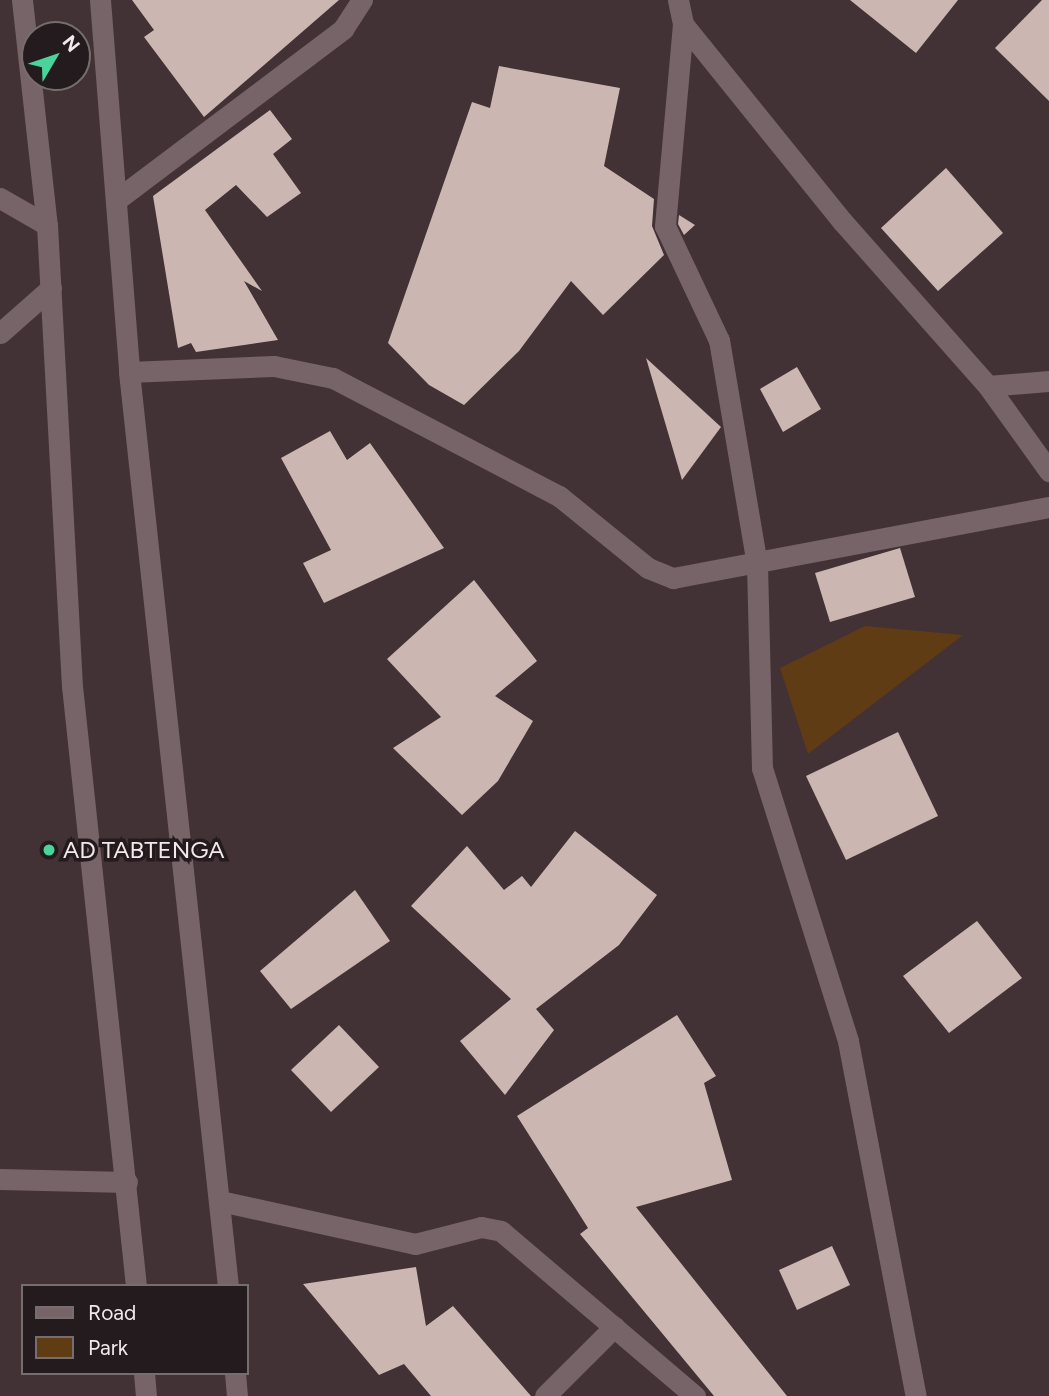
<!DOCTYPE html>
<html>
<head>
<meta charset="utf-8">
<style>
	body { margin:0 }
	#map { position:relative; width:1049px; height:1396px; overflow:hidden; background:#423135; font-family:Figtree,sans-serif }
	div>[style] { position:absolute }
	.green>* { inset:0; background:#603c14 }
	.building>* { inset:0; background:#cbb6b1 }
	.minor>* { height:21px; margin:-10.5px; padding:0 10.5px; transform-origin:10.5px; border-radius:10.5px; background:#766468 }
	.tertiary>* { height:21px; margin:-10.5px; padding:0 10.5px; transform-origin:10.5px; border-radius:10.5px; background:#766468 }
	.dots>* { width:19px; height:19px; translate:-50% -50%; box-sizing:border-box; border:4px solid #231b1d; border-radius:50% }
	span { translate:-50% -50%; white-space:nowrap; text-align:center; line-height:1.15; -webkit-text-stroke:7px #231b1d; paint-order:stroke }
	.poi-label { font-size:24px; color:#f3e8eb }
	.left { translate:0 -50%; text-align:left }
	.legend { position:absolute; left:21px; top:1284px; width:228px; height:91px; box-sizing:border-box; background:#231b1d; border:2px solid #766d6f; margin:0; padding:9px 12px; list-style:none; font-size:21px; color:#f3e8eb }
	.legend li { display:flex; align-items:center; gap:14px; height:35px }
	.legend b { width:35px; border:2px solid #766d6f }
	.north { position:absolute; left:21px; top:21px; width:70px; height:70px; box-sizing:border-box; background:#231b1d; border:2px solid #766d6f; border-radius:50%; rotate:51deg; font-size:19px; font-weight:700; line-height:28px; text-align:center; color:#f3e8eb }
	.north::after { content:''; display:block; margin:auto; width:24px; height:32px; background:#4ad49c; clip-path:polygon(50% 0,100% 100%,50% 72%,0 100%) }
</style>
</head>
<body>
<div id="map">
	<div class="green">
		<div style="clip-path:polygon(865px 626px,963px 635px,808px 754px,780px 668px)"></div>
	</div>
	<div class="building">
		<div style="clip-path:polygon(132px 0,339px 0,204px 117px,144px 37px,154px 30px)"></div>
		<div style="clip-path:polygon(850px 0,958px 0,916px 53px)"></div>
		<div style="clip-path:polygon(1042px 0,1049px 0,1049px 101px,995px 48px)"></div>
		<div style="clip-path:polygon(499px 66px,620px 88px,604px 166px,654px 199px,652px 226px,664px 255px,603px 315px,571px 281px,519px 351px,464px 405px,429px 385px,388px 343px,472px 102px,490px 108px)"></div>
		<div style="clip-path:polygon(270px 110px,292px 139px,273px 154px,301px 193px,267px 217px,236px 185px,205px 210px,262px 291px,244px 281px,278px 340px,196px 352px,191px 343px,178px 348px,153px 196px)"></div>
		<div style="clip-path:polygon(946px 168px,1003px 233px,938px 291px,881px 228px)"></div>
		<div style="clip-path:polygon(679px 215px,695px 225px,684px 235px,678px 224px)"></div>
		<div style="clip-path:polygon(646px 358px,721px 427px,682px 480px)"></div>
		<div style="clip-path:polygon(797px 367px,821px 409px,783px 432px,760px 389px)"></div>
		<div style="clip-path:polygon(330px 431px,347px 460px,370px 443px,444px 548px,324px 603px,303px 563px,331px 550px,281px 458px)"></div>
		<div style="clip-path:polygon(900px 548px,915px 597px,830px 622px,815px 573px)"></div>
		<div style="clip-path:polygon(474px 580px,537px 661px,495px 696px,533px 721px,498px 781px,462px 815px,393px 748px,441px 717px,387px 659px)"></div>
		<div style="clip-path:polygon(898px 732px,938px 816px,846px 860px,806px 776px)"></div>
		<div style="clip-path:polygon(575px 831px,657px 895px,619px 945px,536px 1009px,554px 1030px,505px 1095px,460px 1041px,511px 999px,411px 906px,467px 846px,504px 890px,522px 876px,531px 887px)"></div>
		<div style="clip-path:polygon(355px 890px,390px 941px,291px 1009px,260px 971px)"></div>
		<div style="clip-path:polygon(977px 921px,1022px 978px,949px 1033px,903px 976px)"></div>
		<div style="clip-path:polygon(677px 1015px,716px 1076px,704px 1083px,732px 1180px,636px 1207px,787px 1396px,714px 1396px,580px 1234px,588px 1228px,517px 1116px)"></div>
		<div style="clip-path:polygon(339px 1025px,379px 1067px,331px 1112px,291px 1070px)"></div>
		<div style="clip-path:polygon(832px 1246px,850px 1285px,797px 1310px,779px 1270px)"></div>
		<div style="clip-path:polygon(416px 1267px,426px 1326px,453px 1306px,531px 1396px,431px 1396px,404px 1364px,379px 1375px,303px 1284px)"></div>
	</div>
	<div class="minor">
		<div style="left:678px;top:0;width:25px;rotate:78deg"></div>
		<div style="left:683px;top:24px;width:203px;rotate:95.1deg"></div>
		<div style="left:665px;top:226px;width:126px;rotate:64.7deg"></div>
		<div style="left:719px;top:340px;width:227px;rotate:80.4deg"></div>
		<div style="left:757px;top:564px;width:204px;rotate:88.6deg"></div>
		<div style="left:762px;top:768px;width:286px;rotate:72.5deg"></div>
		<div style="left:848px;top:1041px;width:361px;rotate:79.2deg"></div>
		<div style="left:683px;top:24px;width:253px;rotate:51.1deg"></div>
		<div style="left:842px;top:221px;width:220px;rotate:48.5deg"></div>
		<div style="left:988px;top:386px;width:105px;rotate:54.3deg"></div>
		<div style="left:0;top:198px;width:54px;rotate:29.9deg"></div>
		<div style="left:119px;top:198px;width:281px;rotate:-37deg"></div>
		<div style="left:343px;top:29px;width:35px;rotate:-57deg"></div>
		<div style="left:0;top:333px;width:68px;rotate:-41.4deg"></div>
		<div style="left:129px;top:372px;width:145px;rotate:-2.4deg"></div>
		<div style="left:274px;top:366px;width:60px;rotate:11.5deg"></div>
		<div style="left:333px;top:378px;width:255px;rotate:27.6deg"></div>
		<div style="left:559px;top:496px;width:114px;rotate:39deg"></div>
		<div style="left:648px;top:568px;width:27px;rotate:22deg"></div>
		<div style="left:673px;top:578px;width:383px;rotate:-10.7deg"></div>
		<div style="left:988px;top:386px;width:61px;rotate:-4.7deg"></div>
		<div style="left:0;top:1179px;width:127px;rotate:1.4deg"></div>
		<div style="left:220px;top:1201px;width:200px;rotate:12.4deg"></div>
		<div style="left:415px;top:1244px;width:68px;rotate:-14.4deg"></div>
		<div style="left:481px;top:1227px;width:20px;rotate:11deg"></div>
		<div style="left:501px;top:1231px;width:255px;rotate:40.4deg"></div>
		<div style="left:545px;top:1396px;width:98px;rotate:-45deg"></div>
	</div>
	<div class="tertiary">
		<div style="left:22px;top:0;width:226px;rotate:83.7deg"></div>
		<div style="left:47px;top:225px;width:462px;rotate:86.9deg"></div>
		<div style="left:72px;top:686px;width:603px;rotate:83.91deg"></div>
		<div style="left:100px;top:0;width:373px;rotate:85.5deg"></div>
		<div style="left:129px;top:372px;width:919px;rotate:83.82deg"></div>
		<div style="left:144px;top:1373px;width:23px;rotate:85deg"></div>
		<div style="left:235px;top:1373px;width:23px;rotate:85deg"></div>
	</div>
	<div class="dots">
		<div style="left:49px;top:850px;background:#4ad49c"></div>
	</div>
	<div class="poi-label">
		<span class="left" style="left:63px;top:850px">AD TABTENGA</span>
	</div>
	<ul class="legend">
	<li><b style="height:9px;background:#766468"></b>Road</li>
	<li><b style="height:19px;background:#603c14"></b>Park</li>
	</ul>
	<div class="north">N</div>
</div>
</body>
</html>
